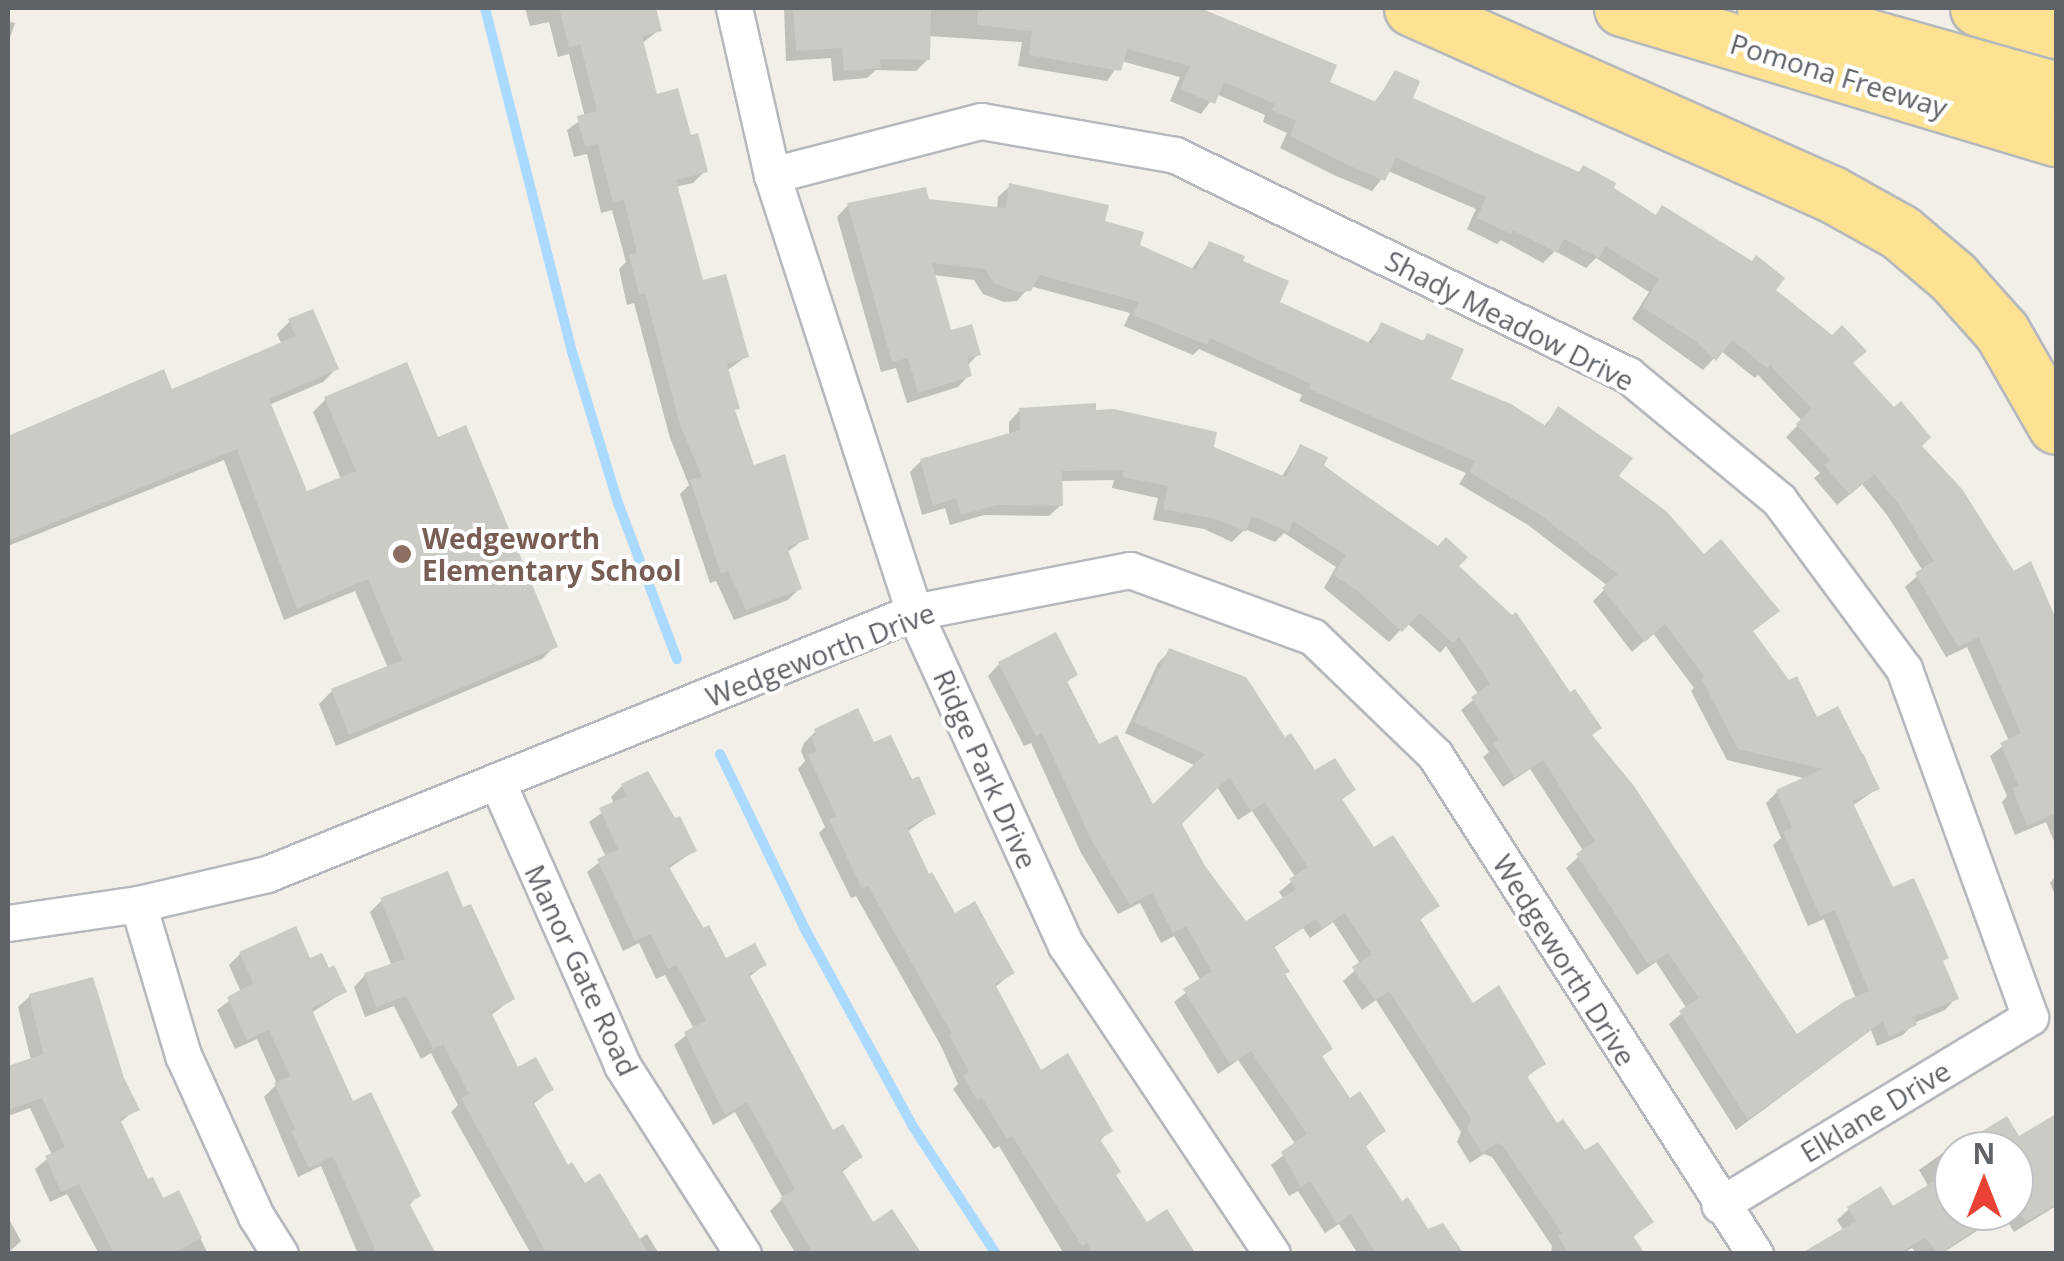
<!DOCTYPE html>
<html>
<head>
<meta charset="utf-8">
<style>
	body { margin:0 }
	#map { position:relative; width:2064px; height:1261px; overflow:hidden; background:#f1efe8; font-family:"Open Sans",sans-serif }
	div>[style] { position:absolute }
	.shadow>* { inset:0; background:#0003 }
	.stream>* { height:10px; margin:-5px; padding:0 5px; transform-origin:5px; border-radius:5px; background:#aadaff }
	.building>* { inset:0; background:#cccac5 }
	.roads { filter:drop-shadow(2px 0 #b5b8bc) drop-shadow(-2px 0 #b5b8bc) drop-shadow(0 2px #b5b8bc) drop-shadow(0 -2px #b5b8bc) }
	.street>* { height:35px; margin:-17.5px; padding:0 17.5px; transform-origin:17.5px; border-radius:17.5px; background:#fff }
	.highway>* { height:55px; margin:-27.5px; padding:0 27.5px; transform-origin:27.5px; border-radius:27.5px; background:#fde293 }
	.dots>* { width:28px; height:28px; translate:-50% -50%; box-sizing:border-box; border:5px solid #fff; border-radius:50% }
	span { translate:-50% -50%; white-space:nowrap; text-align:center; line-height:1.15; -webkit-text-stroke:8px #fff; paint-order:stroke }
	.street-label { font-size:28px; color:#5f6368 }
	.education-label { font-size:28px; color:#785e54; font-weight:700 }
	.left { translate:0 -50%; text-align:left }
	.frame { position:absolute; inset:0; border:10px solid #5f6368; pointer-events:none }
	.north { position:absolute; left:1934px; top:1131px; width:100px; height:100px; box-sizing:border-box; background:#fff; border:2px solid #bfc1c3; border-radius:50%; rotate:0deg; font-size:28px; font-weight:700; line-height:40px; text-align:center; color:#5f6368 }
	.north::after { content:''; display:block; margin:auto; width:35px; height:45px; background:#ea4335; clip-path:polygon(50% 0,100% 100%,50% 72%,0 100%) }
</style>
</head>
<body>
<div id="map">
	<div class="shadow">
		<div style="clip-path:polygon(525px 8px,653px 8px,659px 30px,641px 44px,655px 97px,689px 138px,705px 171px,693px 183px,675px 187px,702px 283px,746px 357px,726px 371px,733px 412px,753px 468px,806px 538px,786px 553px,800px 588px,788px 600px,734px 620px,716px 581px,710px 583px,680px 494px,689px 485px,670px 438px,634px 303px,627px 305px,619px 269px,626px 262px,612px 210px,601px 213px,587px 154px,574px 157px,567px 130px,585px 117px,569px 54px,558px 57px,549px 22px,530px 26px)"></div>
		<div style="clip-path:polygon(784px 8px,1195px 8px,1334px 66px,1327px 83px,1373px 104px,1396px 73px,1410px 99px,1611px 188px,1654px 217px,1662px 208px,1772px 290px,1850px 364px,1919px 446px,2013px 575px,2030px 565px,2056px 623px,2056px 846px,2046px 822px,2015px 835px,2002px 802px,2007px 796px,1990px 756px,2009px 741px,1967px 647px,1946px 657px,1905px 587px,1923px 571px,1887px 515px,1862px 484px,1837px 505px,1814px 478px,1820px 473px,1786px 437px,1802px 421px,1758px 375px,1755px 378px,1721px 351px,1703px 370px,1632px 319px,1649px 292px,1596px 258px,1586px 268px,1555px 251px,1543px 263px,1501px 240px,1497px 244px,1467px 229px,1476px 209px,1388px 171px,1372px 191px,1336px 176px,1280px 148px,1287px 133px,1263px 122px,1265px 115px,1216px 94px,1201px 114px,1170px 101px,1180px 77px,1121px 61px,1107px 81px,1018px 66px,1022px 42px,928px 36px,928px 59px,916px 71px,876px 70px,867px 78px,833px 81px,831px 58px,786px 61px)"></div>
		<div style="clip-path:polygon(8px 21px,15px 23px,8px 44px)"></div>
		<div style="clip-path:polygon(1010px 186px,1102px 223px,1137px 246px,1191px 270px,1209px 244px,1240px 262px,1276px 303px,1367px 344px,1382px 325px,1421px 342px,1428px 336px,1448px 380px,1543px 427px,1558px 410px,1616px 476px,1704px 558px,1777px 611px,1751px 633px,1816px 720px,1864px 755px,1878px 788px,1852px 806px,1891px 890px,1941px 963px,1956px 998px,1945px 1010px,1914px 1023px,1903px 1035px,1877px 1046px,1871px 1030px,1736px 1130px,1669px 1024px,1687px 1009px,1656px 962px,1637px 975px,1566px 868px,1584px 852px,1530px 769px,1503px 787px,1483px 757px,1489px 752px,1461px 710px,1479px 695px,1446px 646px,1440px 653px,1407px 623px,1389px 642px,1324px 588px,1336px 567px,1284px 533px,1275px 542px,1245px 529px,1232px 542px,1204px 529px,1153px 520px,1158px 498px,1112px 488px,1114px 480px,1060px 481px,1061px 505px,1049px 516px,984px 515px,950px 525px,945px 508px,922px 515px,910px 472px,921px 461px,1009px 436px,1009px 422px,1020px 410px,1094px 412px,1211px 448px,1281px 478px,1300px 447px,1456px 566px,1590px 736px,1797px 1037px,1856px 999px,1824px 919px,1808px 926px,1773px 845px,1781px 838px,1766px 803px,1777px 792px,1807px 779px,1727px 760px,1691px 691px,1694px 688px,1653px 633px,1632px 652px,1593px 601px,1608px 586px,1528px 525px,1459px 484px,1466px 473px,1299px 401px,1302px 395px,1199px 349px,1193px 355px,1124px 326px,1130px 313px,1030px 286px,1017px 301px,1004px 302px,983px 294px,974px 280px,933px 275px,950px 333px,978px 354px,967px 366px,969px 375px,958px 387px,907px 403px,896px 368px,881px 372px,837px 217px,848px 205px,927px 202px,997px 209px,998px 197px)"></div>
		<div style="clip-path:polygon(290px 321px,336px 369px,323px 382px,269px 405px,306px 494px,341px 479px,313px 412px,326px 399px,437px 440px,555px 646px,542px 659px,336px 746px,319px 704px,332px 691px,388px 668px,355px 591px,284px 620px,224px 460px,8px 546px,8px 439px,163px 372px,171px 392px,282px 345px,277px 334px)"></div>
		<div style="clip-path:polygon(evenodd,1170px 651px,1284px 740px,1314px 774px,1353px 789px,1341px 801px,1373px 851px,1437px 905px,1419px 921px,1472px 1007px,1543px 1063px,1525px 1079px,1557px 1127px,1651px 1221px,1632px 1238px,1642px 1254px,1551px 1254px,1552px 1246px,1492px 1157px,1484px 1154px,1470px 1163px,1457px 1142px,1461px 1132px,1376px 1000px,1362px 1010px,1343px 981px,1361px 965px,1333px 922px,1310px 938px,1303px 928px,1273px 948px,1283px 975px,1330px 1048px,1321px 1058px,1349px 1101px,1383px 1131px,1364px 1148px,1401px 1205px,1427px 1232px,1458px 1254px,1358px 1254px,1339px 1224px,1325px 1233px,1298px 1191px,1289px 1196px,1271px 1165px,1296px 1145px,1238px 1060px,1218px 1074px,1174px 1002px,1201px 981px,1174px 936px,1161px 943px,1140px 903px,1118px 914px,1081px 853px,1031px 743px,1024px 746px,988px 676px,999px 664px,1075px 674px,1066px 683px,1098px 747px,1152px 808px,1196px 766px,1125px 733px,1158px 663px,1170px 651px,1217px 787px,1238px 820px,1252px 811px,1296px 878px,1279px 892px,1284px 899px,1245px 925px,1203px 867px,1179px 824px,1217px 787px)"></div>
		<div style="clip-path:polygon(816px 731px,873px 745px,911px 782px,933px 813px,907px 832px,928px 877px,954px 916px,1012px 973px,994px 988px,1040px 1073px,1110px 1130px,1099px 1142px,1114px 1176px,1146px 1226px,1193px 1254px,1064px 1254px,999px 1146px,994px 1149px,953px 1089px,958px 1084px,941px 1046px,856px 896px,851px 898px,819px 833px,825px 827px,798px 769px,805px 761px,801px 751px,804px 743px)"></div>
		<div style="clip-path:polygon(622px 786px,674px 821px,694px 851px,668px 869px,724px 962px,764px 965px,748px 978px,832px 1133px,860px 1157px,841px 1173px,872px 1225px,910px 1254px,796px 1254px,770px 1211px,783px 1198px,735px 1112px,713px 1125px,674px 1045px,694px 1029px,665px 975px,656px 979px,639px 943px,623px 951px,587px 872px,606px 857px,589px 822px,614px 804px,611px 797px)"></div>
		<div style="clip-path:polygon(2056px 876px,2056px 898px,2050px 883px)"></div>
		<div style="clip-path:polygon(382px 900px,461px 911px,512px 999px,490px 1016px,517px 1070px,551px 1090px,532px 1105px,567px 1169px,638px 1240px,647px 1234px,659px 1254px,531px 1254px,451px 1112px,458px 1105px,431px 1053px,421px 1059px,394px 1006px,365px 1017px,354px 987px,365px 975px,392px 966px,370px 912px)"></div>
		<div style="clip-path:polygon(240px 954px,309px 961px,344px 992px,311px 1013px,352px 1104px,418px 1196px,408px 1206px,433px 1254px,358px 1254px,321px 1166px,298px 1177px,264px 1097px,277px 1084px,257px 1039px,235px 1049px,217px 1010px,241px 992px,229px 965px)"></div>
		<div style="clip-path:polygon(30px 996px,122px 1079px,136px 1109px,119px 1123px,146px 1182px,161px 1201px,178px 1194px,208px 1254px,99px 1254px,67px 1194px,50px 1202px,35px 1169px,52px 1155px,30px 1108px,8px 1116px,8px 1068px,31px 1060px,18px 1007px)"></div>
		<div style="clip-path:polygon(evenodd,2056px 1117px,2056px 1206px,2014px 1232px,2003px 1214px,1941px 1254px,1917px 1254px,1912px 1248px,1902px 1254px,1814px 1254px,1844px 1231px,1837px 1220px,1849px 1209px,1892px 1210px,1929px 1187px,1919px 1170px,1961px 1140px,1964px 1145px,2018px 1140px,2056px 1117px,1954px 1151px,2014px 1151px,2014px 1211px,1954px 1211px,1954px 1151px)"></div>
		<div style="clip-path:polygon(10px 1221px,21px 1241px,8px 1253px,8px 1222px)"></div>
	</div>
	<div class="stream">
		<div style="left:485px;top:8px;width:358px;rotate:75.8deg"></div>
		<div style="left:573px;top:355px;width:155px;rotate:73.1deg"></div>
		<div style="left:618px;top:503px;width:167px;rotate:69.3deg"></div>
		<div style="left:720px;top:754px;width:197px;rotate:64.1deg"></div>
		<div style="left:806px;top:931px;width:221px;rotate:61.3deg"></div>
		<div style="left:912px;top:1125px;width:154px;rotate:56.9deg"></div>
	</div>
	<div class="building">
		<div style="clip-path:polygon(559px 8px,656px 8px,662px 31px,642px 36px,657px 94px,678px 88px,691px 135px,698px 133px,708px 172px,676px 180px,703px 280px,726px 274px,749px 357px,727px 364px,740px 409px,735px 410px,754px 465px,785px 454px,809px 539px,787px 547px,802px 589px,746px 610px,728px 571px,721px 574px,690px 480px,702px 477px,680px 425px,645px 293px,639px 295px,629px 255px,637px 253px,624px 200px,613px 203px,598px 144px,585px 147px,577px 116px,597px 111px,580px 44px,569px 47px)"></div>
		<div style="clip-path:polygon(793px 8px,931px 8px,930px 60px,880px 59px,881px 68px,844px 71px,842px 48px,796px 51px)"></div>
		<div style="clip-path:polygon(978px 8px,1200px 8px,1337px 65px,1330px 82px,1376px 102px,1395px 70px,1420px 81px,1413px 98px,1579px 172px,1583px 165px,1616px 183px,1614px 188px,1656px 215px,1662px 205px,1752px 261px,1756px 255px,1785px 278px,1776px 290px,1832px 335px,1842px 325px,1867px 351px,1853px 363px,1894px 407px,1901px 401px,1931px 437px,1922px 446px,1962px 489px,2014px 571px,2031px 561px,2056px 619px,2056px 813px,2027px 826px,2012px 788px,2019px 786px,2000px 743px,2021px 733px,1979px 637px,1958px 647px,1915px 573px,1934px 561px,1898px 503px,1874px 474px,1850px 495px,1824px 465px,1830px 460px,1796px 424px,1812px 409px,1770px 365px,1768px 369px,1732px 340px,1716px 361px,1694px 340px,1642px 307px,1659px 279px,1605px 246px,1599px 258px,1564px 239px,1557px 253px,1513px 230px,1511px 234px,1477px 218px,1486px 197px,1396px 158px,1385px 181px,1348px 165px,1290px 136px,1296px 121px,1272px 110px,1275px 104px,1224px 82px,1215px 104px,1180px 89px,1190px 66px,1127px 49px,1121px 71px,1029px 55px,1032px 31px,977px 25px)"></div>
		<div style="clip-path:polygon(1009px 183px,1109px 205px,1105px 221px,1144px 232px,1140px 245px,1196px 270px,1209px 241px,1245px 256px,1243px 261px,1289px 281px,1280px 302px,1372px 344px,1381px 322px,1424px 341px,1427px 333px,1464px 349px,1451px 379px,1511px 404px,1546px 426px,1558px 406px,1633px 458px,1619px 476px,1666px 511px,1704px 554px,1721px 539px,1780px 611px,1753px 631px,1789px 680px,1797px 676px,1817px 717px,1838px 706px,1880px 789px,1852px 801px,1893px 887px,1914px 878px,1949px 958px,1943px 961px,1959px 999px,1914px 1017px,1917px 1025px,1889px 1037px,1883px 1021px,1748px 1120px,1679px 1011px,1699px 998px,1668px 953px,1649px 965px,1576px 854px,1595px 841px,1543px 760px,1515px 778px,1493px 744px,1499px 740px,1471px 697px,1490px 684px,1459px 637px,1453px 643px,1420px 613px,1402px 632px,1358px 591px,1333px 575px,1346px 555px,1293px 521px,1289px 532px,1252px 516px,1246px 532px,1216px 519px,1163px 509px,1168px 486px,1122px 477px,1124px 470px,1062px 471px,1063px 506px,997px 505px,961px 515px,956px 498px,933px 506px,920px 459px,1020px 430px,1019px 408px,1096px 403px,1096px 410px,1114px 409px,1217px 432px,1214px 447px,1286px 477px,1300px 444px,1328px 457px,1324px 466px,1438px 546px,1446px 537px,1468px 557px,1459px 566px,1512px 615px,1516px 612px,1570px 692px,1575px 689px,1602px 728px,1592px 735px,1634px 786px,1797px 1034px,1845px 1001px,1869px 991px,1835px 910px,1820px 916px,1783px 832px,1792px 828px,1776px 790px,1823px 769px,1738px 749px,1701px 678px,1704px 676px,1665px 624px,1645px 642px,1602px 588px,1618px 574px,1539px 514px,1469px 472px,1475px 461px,1309px 389px,1311px 384px,1210px 338px,1207px 345px,1133px 315px,1139px 302px,1040px 275px,1031px 291px,1017px 292px,994px 283px,985px 269px,932px 263px,951px 330px,972px 324px,981px 355px,967px 359px,972px 376px,918px 393px,908px 358px,892px 362px,847px 203px,926px 187px,929px 199px,1006px 208px)"></div>
		<div style="clip-path:polygon(313px 309px,339px 369px,269px 399px,307px 491px,356px 471px,324px 397px,407px 362px,438px 437px,466px 425px,558px 647px,349px 735px,331px 689px,402px 660px,368px 579px,297px 609px,237px 449px,8px 541px,8px 436px,164px 369px,172px 389px,296px 336px,288px 319px)"></div>
		<div style="clip-path:polygon(evenodd,1056px 632px,1078px 675px,1067px 681px,1099px 744px,1117px 735px,1153px 804px,1205px 754px,1134px 722px,1169px 648px,1246px 677px,1285px 737px,1291px 733px,1315px 770px,1335px 758px,1356px 790px,1342px 799px,1374px 847px,1393px 835px,1440px 906px,1420px 919px,1473px 1003px,1499px 985px,1546px 1064px,1527px 1076px,1557px 1123px,1563px 1119px,1585px 1150px,1598px 1142px,1654px 1222px,1633px 1236px,1645px 1254px,1569px 1254px,1558px 1236px,1562px 1233px,1503px 1146px,1497px 1143px,1482px 1153px,1467px 1129px,1471px 1119px,1389px 991px,1375px 1000px,1352px 967px,1372px 954px,1345px 913px,1322px 928px,1316px 919px,1274px 946px,1290px 972px,1285px 974px,1333px 1049px,1322px 1056px,1350px 1098px,1360px 1091px,1386px 1131px,1365px 1145px,1402px 1201px,1408px 1197px,1428px 1229px,1443px 1223px,1464px 1254px,1376px 1254px,1351px 1214px,1337px 1224px,1310px 1181px,1301px 1187px,1281px 1152px,1307px 1134px,1251px 1051px,1230px 1064px,1183px 989px,1212px 971px,1186px 926px,1173px 933px,1152px 893px,1130px 905px,1092px 841px,1042px 733px,1036px 736px,998px 662px,1056px 632px,1229px 777px,1251px 811px,1264px 802px,1308px 867px,1289px 879px,1296px 889px,1246px 921px,1205px 866px,1182px 824px,1229px 777px)"></div>
		<div style="clip-path:polygon(858px 708px,874px 742px,891px 735px,912px 779px,919px 776px,936px 814px,907px 827px,929px 874px,932px 872px,955px 913px,975px 901px,996px 940px,1015px 973px,995px 984px,1041px 1070px,1068px 1053px,1113px 1131px,1100px 1139px,1121px 1172px,1116px 1175px,1147px 1222px,1167px 1209px,1196px 1254px,1093px 1254px,1087px 1243px,1082px 1246px,1012px 1136px,1007px 1139px,982px 1098px,977px 1100px,963px 1076px,969px 1072px,949px 1035px,952px 1034px,868px 886px,862px 889px,829px 819px,836px 816px,808px 755px,817px 751px,811px 737px,816px 735px,814px 729px)"></div>
		<div style="clip-path:polygon(648px 771px,675px 818px,680px 816px,697px 851px,668px 865px,703px 928px,709px 925px,726px 958px,755px 943px,767px 965px,749px 974px,833px 1130px,843px 1124px,863px 1157px,842px 1170px,873px 1222px,892px 1209px,922px 1254px,814px 1254px,780px 1198px,795px 1189px,747px 1102px,725px 1115px,684px 1032px,706px 1020px,677px 965px,668px 969px,651px 934px,635px 941px,597px 859px,618px 849px,599px 808px,627px 796px,621px 784px)"></div>
		<div style="clip-path:polygon(448px 871px,463px 907px,471px 904px,515px 999px,491px 1012px,518px 1067px,536px 1057px,554px 1090px,533px 1101px,568px 1165px,572px 1162px,585px 1183px,600px 1173px,649px 1254px,547px 1254px,463px 1102px,461px 1098px,469px 1094px,443px 1044px,433px 1049px,406px 996px,376px 1007px,364px 973px,405px 959px,380px 898px)"></div>
		<div style="clip-path:polygon(296px 926px,310px 958px,322px 953px,329px 968px,334px 965px,347px 992px,311px 1008px,353px 1101px,371px 1092px,421px 1196px,409px 1203px,436px 1254px,377px 1254px,333px 1156px,309px 1168px,291px 1131px,295px 1129px,274px 1083px,290px 1076px,269px 1030px,247px 1040px,227px 997px,253px 983px,239px 952px)"></div>
		<div style="clip-path:polygon(93px 977px,124px 1078px,140px 1110px,120px 1119px,148px 1179px,153px 1177px,163px 1198px,179px 1190px,202px 1238px,172px 1254px,114px 1254px,79px 1184px,61px 1192px,45px 1156px,65px 1147px,42px 1098px,8px 1110px,8px 1066px,43px 1054px,29px 994px)"></div>
		<div style="clip-path:polygon(2056px 1114px,2056px 1204px,2026px 1222px,2014px 1202px,2014px 1151px,1950px 1151px,2007px 1116px,2019px 1136px)"></div>
		<div style="clip-path:polygon(1954px 1169px,1954px 1211px,2004px 1211px,1939px 1254px,1925px 1238px,1898px 1254px,1800px 1254px,1856px 1221px,1847px 1207px,1881px 1186px,1893px 1206px)"></div>
	</div>
	<div class="roads">
		<div class="street">
			<div style="left:734px;top:8px;width:171px;rotate:77.2deg"></div>
			<div style="left:772px;top:175px;width:459px;rotate:72deg"></div>
			<div style="left:914px;top:612px;width:366px;rotate:65.5deg"></div>
			<div style="left:1066px;top:945px;width:371px;rotate:56.3deg"></div>
			<div style="left:772px;top:175px;width:216px;rotate:-14.5deg"></div>
			<div style="left:981px;top:121px;width:197px;rotate:9.9deg"></div>
			<div style="left:1175px;top:155px;width:504px;rotate:25.9deg"></div>
			<div style="left:1628px;top:375px;width:196px;rotate:39.6deg"></div>
			<div style="left:1779px;top:500px;width:210px;rotate:53.5deg"></div>
			<div style="left:1904px;top:669px;width:370px;rotate:70.1deg"></div>
			<div style="left:2030px;top:1017px;width:363px;rotate:148.8deg"></div>
			<div style="left:497px;top:781px;width:310px;rotate:66.2deg"></div>
			<div style="left:622px;top:1065px;width:224px;rotate:57.4deg"></div>
			<div style="left:138px;top:904px;width:158px;rotate:73.4deg"></div>
			<div style="left:183px;top:1055px;width:177px;rotate:65.6deg"></div>
			<div style="left:256px;top:1216px;width:45px;rotate:57.7deg"></div>
			<div style="left:8px;top:923px;width:131px;rotate:-8.3deg"></div>
			<div style="left:138px;top:904px;width:132px;rotate:-13.1deg"></div>
			<div style="left:267px;top:874px;width:698px;rotate:-22.05deg"></div>
			<div style="left:914px;top:612px;width:220px;rotate:-11deg"></div>
			<div style="left:1130px;top:570px;width:195px;rotate:20.1deg"></div>
			<div style="left:1313px;top:637px;width:170px;rotate:44deg"></div>
			<div style="left:1435px;top:755px;width:593px;rotate:57.33deg"></div>
		</div>
		<div class="highway">
			<div style="left:1412px;top:8px;width:457px;rotate:23.9deg"></div>
			<div style="left:1830px;top:193px;width:80px;rotate:29.1deg"></div>
			<div style="left:1900px;top:232px;width:70px;rotate:40.3deg"></div>
			<div style="left:1953px;top:277px;width:74px;rotate:48.3deg"></div>
			<div style="left:2002px;top:332px;width:108px;rotate:60.1deg"></div>
			<div style="left:1622px;top:8px;width:453px;rotate:16.7deg"></div>
			<div style="left:1765px;top:8px;width:302px;rotate:15.7deg"></div>
			<div style="left:1978px;top:8px;width:81px;rotate:15.8deg"></div>
		</div>
	</div>
	<div class="dots">
		<div style="left:402px;top:554px;background:#8d6e63"></div>
	</div>
	<div class="street-label">
		<span style="left:1839px;top:75px;rotate:17deg">Pomona Freeway</span>
		<span style="left:1510px;top:320px;rotate:27deg">Shady Meadow Drive</span>
		<span style="left:820px;top:654px;rotate:-21deg">Wedgeworth Drive</span>
		<span style="left:986px;top:769px;rotate:66deg">Ridge Park Drive</span>
		<span style="left:1565px;top:960px;rotate:58deg">Wedgeworth Drive</span>
		<span style="left:582px;top:970px;rotate:65deg">Manor Gate Road</span>
		<span style="left:1875px;top:1111px;rotate:-31deg">Elklane Drive</span>
	</div>
	<div class="education-label">
		<span class="left" style="left:422px;top:554px">Wedgeworth<br>Elementary School</span>
	</div>
	<div class="frame"></div>
	<div class="north">N</div>
</div>
</body>
</html>
